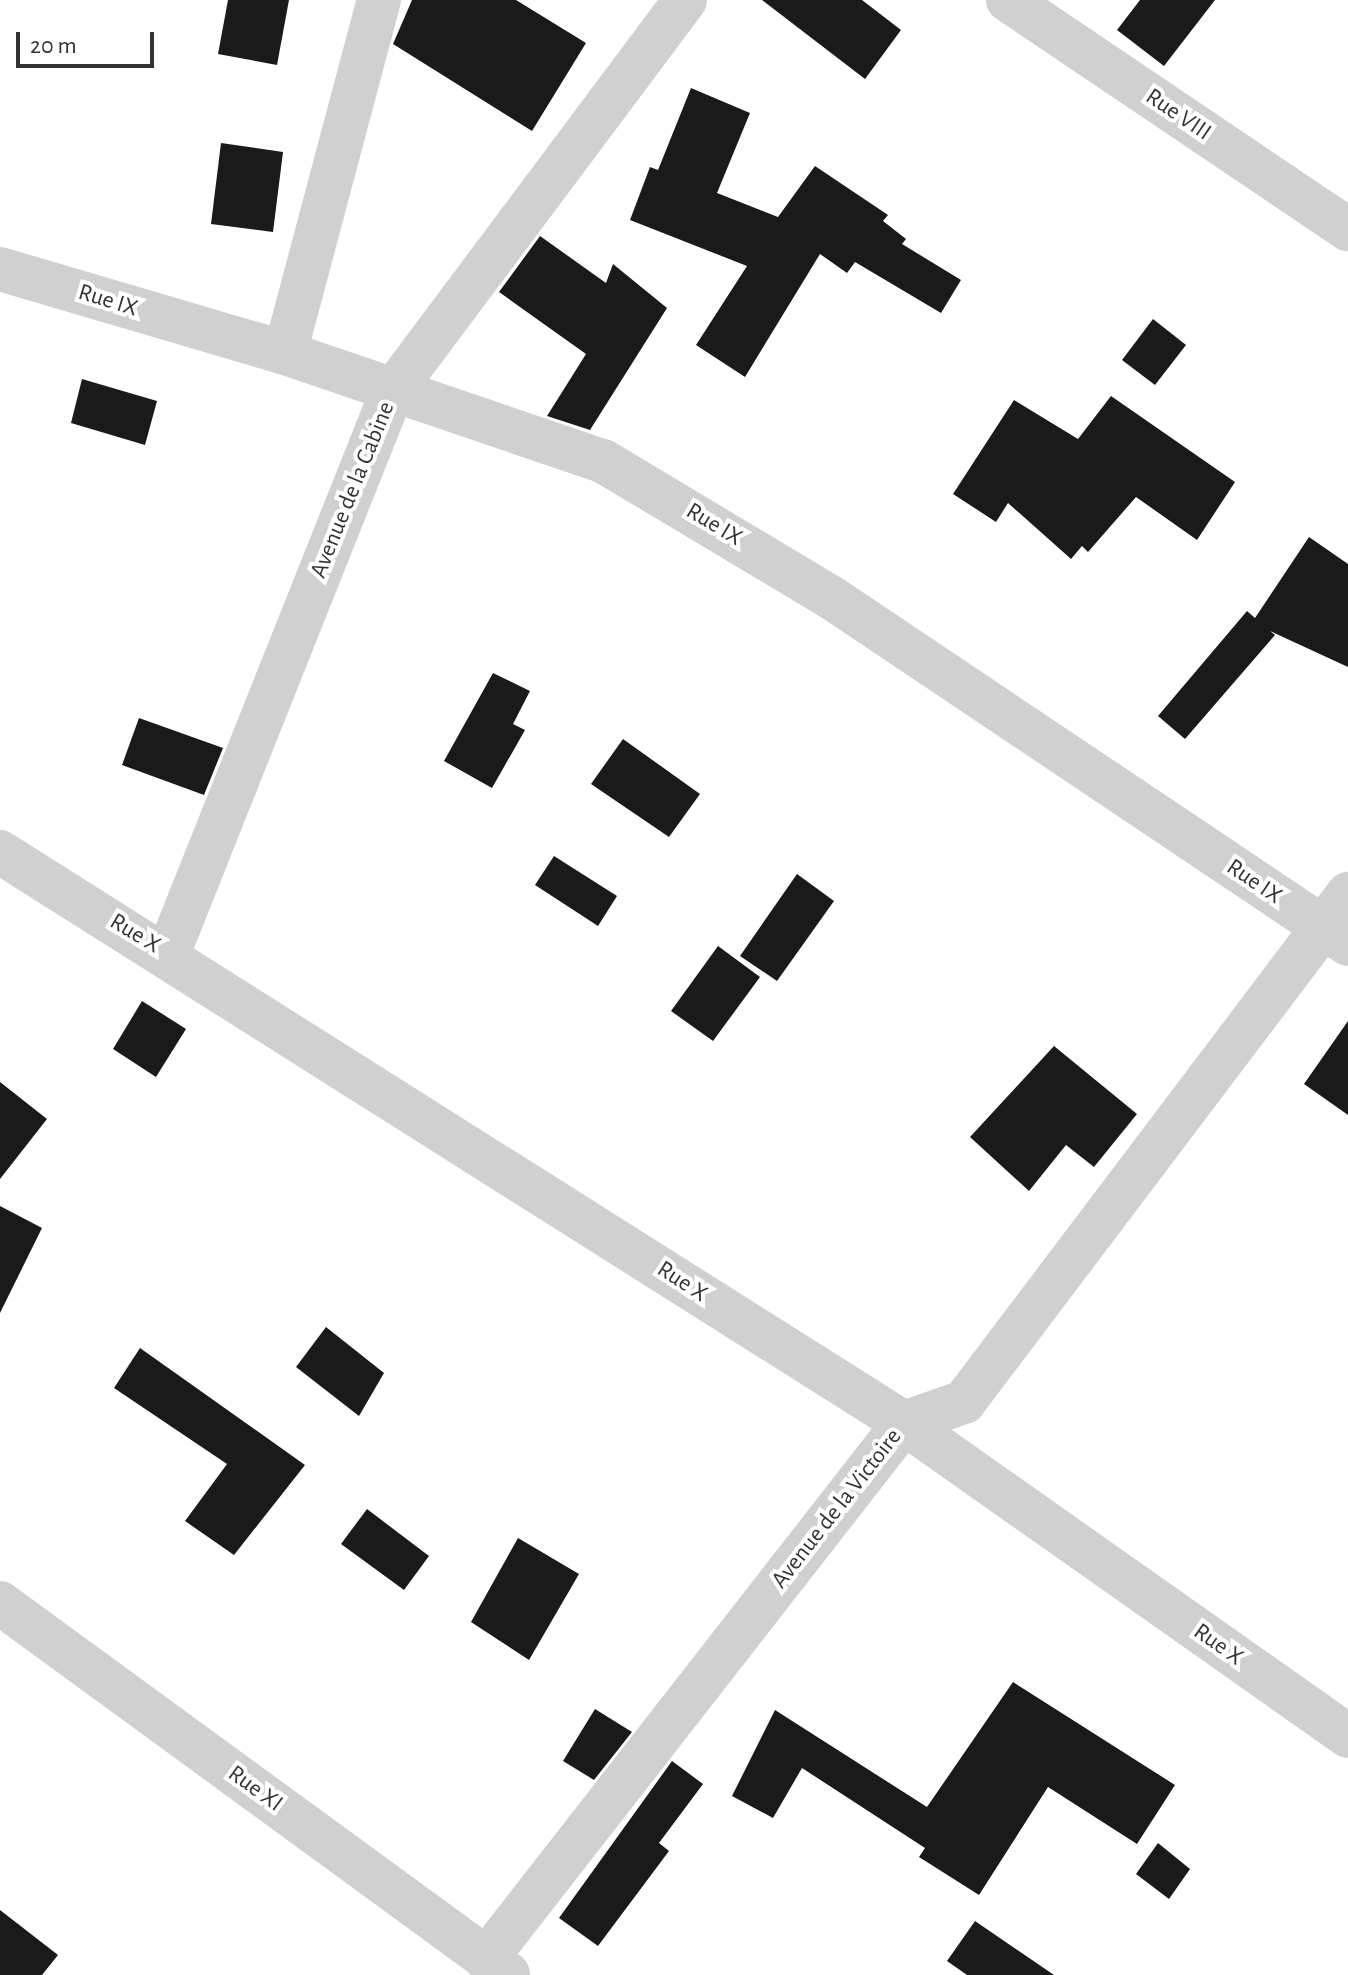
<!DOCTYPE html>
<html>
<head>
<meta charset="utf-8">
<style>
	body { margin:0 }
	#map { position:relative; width:1348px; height:1975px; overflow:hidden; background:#fff; font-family:"Alegreya Sans",sans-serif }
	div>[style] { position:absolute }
	.building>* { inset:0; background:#1a1a1a }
	.minor>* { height:44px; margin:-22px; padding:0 22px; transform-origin:22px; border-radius:22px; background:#d0d0d0 }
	span { translate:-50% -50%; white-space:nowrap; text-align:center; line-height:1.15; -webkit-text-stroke:8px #fff; paint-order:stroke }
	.street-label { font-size:24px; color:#333 }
	.scale { position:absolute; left:16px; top:32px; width:138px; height:36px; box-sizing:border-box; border:4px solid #333; border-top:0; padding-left:10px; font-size:24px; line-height:28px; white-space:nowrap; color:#333; -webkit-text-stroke:6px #fff; paint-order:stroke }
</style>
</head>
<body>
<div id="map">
	<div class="building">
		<div style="clip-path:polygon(228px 0,289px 0,277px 65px,218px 54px)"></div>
		<div style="clip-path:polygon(412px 0,516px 0,586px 43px,532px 131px,393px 44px)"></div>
		<div style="clip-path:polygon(762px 0,862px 0,901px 30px,865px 79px)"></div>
		<div style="clip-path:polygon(1140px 0,1215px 0,1164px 66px,1117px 30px)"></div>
		<div style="clip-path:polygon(691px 88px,750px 113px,717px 193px,778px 217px,815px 166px,888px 215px,883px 221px,906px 239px,902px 244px,961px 280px,941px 313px,855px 262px,847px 273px,820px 254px,745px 377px,696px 345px,747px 266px,630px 220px,650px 167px,658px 170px)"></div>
		<div style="clip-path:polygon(221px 143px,283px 152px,273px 232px,211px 224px)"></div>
		<div style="clip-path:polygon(540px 236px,606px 283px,613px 264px,667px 308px,590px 430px,547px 416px,586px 354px,499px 292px)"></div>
		<div style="clip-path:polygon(1153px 319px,1186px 345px,1155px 385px,1122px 360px)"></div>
		<div style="clip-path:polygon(82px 379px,157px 401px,145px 445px,71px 423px)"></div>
		<div style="clip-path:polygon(1111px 396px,1235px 482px,1197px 540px,1136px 497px,1088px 552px,1082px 546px,1071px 559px,1008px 503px,996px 522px,953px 494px,1014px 400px,1078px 439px)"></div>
		<div style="clip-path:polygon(1309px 537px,1348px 564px,1348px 667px,1270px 631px,1275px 635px,1185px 739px,1158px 716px,1247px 611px,1255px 618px)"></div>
		<div style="clip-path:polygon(493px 673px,530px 691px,513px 724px,525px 730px,492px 788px,444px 761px)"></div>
		<div style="clip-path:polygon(139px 718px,223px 748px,204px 795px,122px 765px)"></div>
		<div style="clip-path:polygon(623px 739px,700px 794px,669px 837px,591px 784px)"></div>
		<div style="clip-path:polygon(554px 856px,617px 896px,598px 926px,535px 885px)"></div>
		<div style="clip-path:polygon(797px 874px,834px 901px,777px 981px,740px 956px)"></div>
		<div style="clip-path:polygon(718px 946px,760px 977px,713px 1041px,671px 1011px)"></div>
		<div style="clip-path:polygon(142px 1001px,186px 1029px,156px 1077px,113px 1049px)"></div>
		<div style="clip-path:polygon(1348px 1021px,1348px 1115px,1304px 1084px)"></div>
		<div style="clip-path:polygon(1054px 1046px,1137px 1114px,1094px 1167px,1066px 1145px,1029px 1191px,970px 1137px)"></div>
		<div style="clip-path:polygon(0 1082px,47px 1119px,0 1179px)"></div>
		<div style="clip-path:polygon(0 1206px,42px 1228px,0 1313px)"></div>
		<div style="clip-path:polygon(326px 1327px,384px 1373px,359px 1416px,296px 1367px)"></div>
		<div style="clip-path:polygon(140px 1348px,305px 1465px,234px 1555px,185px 1521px,227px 1464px,114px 1388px)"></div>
		<div style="clip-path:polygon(367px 1509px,429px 1556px,404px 1590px,341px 1544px)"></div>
		<div style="clip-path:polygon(518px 1538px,579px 1574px,529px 1660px,471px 1622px)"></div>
		<div style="clip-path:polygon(1013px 1682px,1175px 1785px,1137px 1844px,1048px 1787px,979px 1895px,919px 1857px,925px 1848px,802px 1768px,773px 1818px,732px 1796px,775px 1710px,927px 1807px)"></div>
		<div style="clip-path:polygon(595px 1709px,632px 1732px,594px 1780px,563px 1761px)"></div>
		<div style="clip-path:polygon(672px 1761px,703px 1784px,659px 1843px,669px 1851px,598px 1946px,559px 1918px)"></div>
		<div style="clip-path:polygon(1158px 1843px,1190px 1869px,1169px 1899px,1136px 1874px)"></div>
		<div style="clip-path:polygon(0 1910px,58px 1955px,42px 1975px,0 1975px)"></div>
		<div style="clip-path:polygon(975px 1921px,1054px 1975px,967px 1975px,947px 1961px)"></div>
	</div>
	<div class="minor">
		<div style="left:1008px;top:0;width:410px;rotate:34deg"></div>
		<div style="left:0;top:269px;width:297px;rotate:16.4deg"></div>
		<div style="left:285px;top:353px;width:336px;rotate:18.8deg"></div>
		<div style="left:603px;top:461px;width:267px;rotate:30.9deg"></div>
		<div style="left:832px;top:598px;width:621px;rotate:33.84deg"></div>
		<div style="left:285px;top:353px;width:365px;rotate:-75.1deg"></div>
		<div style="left:0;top:852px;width:1069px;rotate:32.28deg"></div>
		<div style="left:904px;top:1423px;width:543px;rotate:35.18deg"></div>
		<div style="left:168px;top:954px;width:605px;rotate:-68.27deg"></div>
		<div style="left:392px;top:392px;width:489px;rotate:-53.2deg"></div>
		<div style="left:0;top:1603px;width:629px;rotate:36.14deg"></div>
		<div style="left:486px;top:1959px;width:680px;rotate:-52.05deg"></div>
		<div style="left:904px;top:1423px;width:64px;rotate:-19.3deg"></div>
		<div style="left:964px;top:1402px;width:637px;rotate:-52.91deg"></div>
	</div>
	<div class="street-label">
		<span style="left:1178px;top:115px;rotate:34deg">Rue VIII</span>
		<span style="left:108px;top:301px;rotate:17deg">Rue IX</span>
		<span style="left:353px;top:490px;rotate:-68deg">Avenue de la Cabine</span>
		<span style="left:714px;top:525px;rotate:31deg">Rue IX</span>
		<span style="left:1254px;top:882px;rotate:34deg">Rue IX</span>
		<span style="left:135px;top:934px;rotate:31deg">Rue X</span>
		<span style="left:682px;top:1282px;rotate:33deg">Rue X</span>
		<span style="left:837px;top:1509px;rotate:-52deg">Avenue de la Victoire</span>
		<span style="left:1218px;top:1645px;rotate:35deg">Rue X</span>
		<span style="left:255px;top:1789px;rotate:36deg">Rue XI</span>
	</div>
	<div class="scale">20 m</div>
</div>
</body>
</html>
